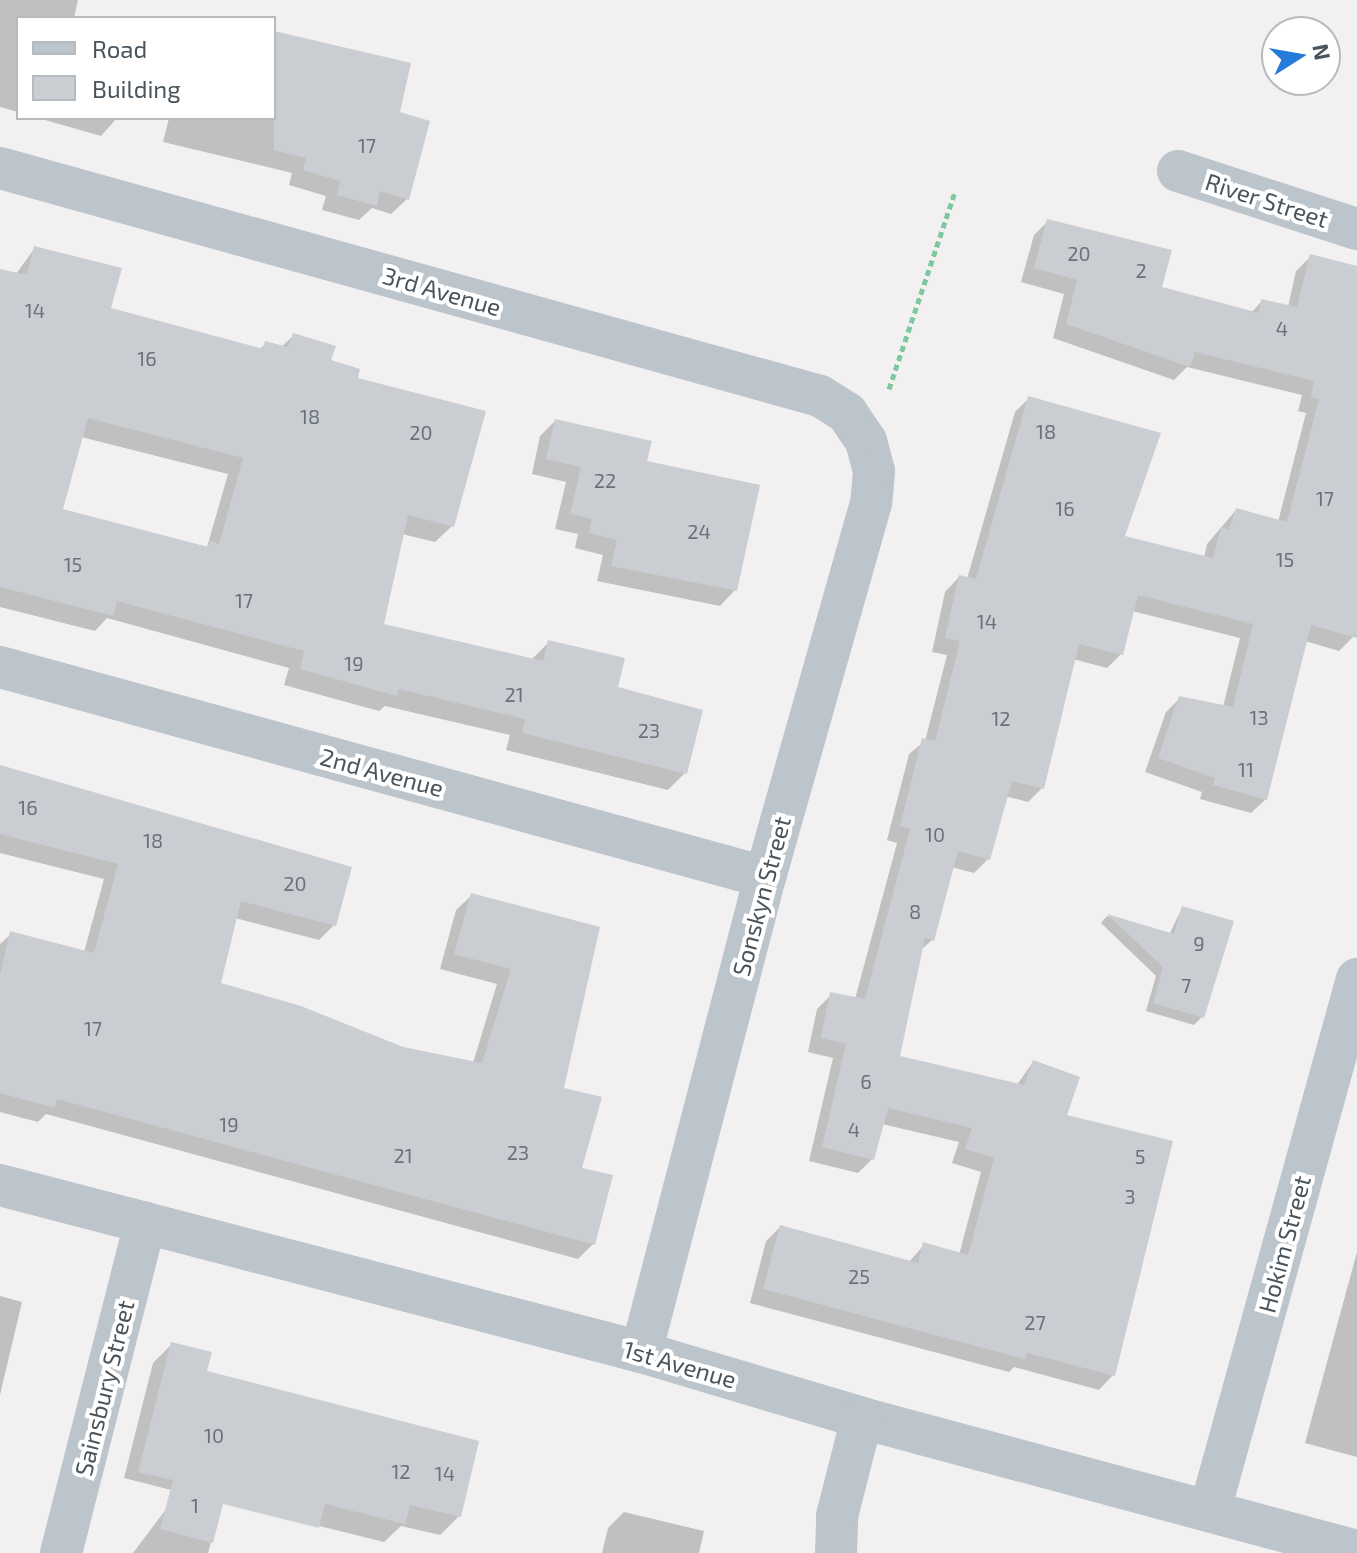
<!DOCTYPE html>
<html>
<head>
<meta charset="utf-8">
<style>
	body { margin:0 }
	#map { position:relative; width:1357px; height:1553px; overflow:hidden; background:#f2f0f0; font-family:"Exo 2",sans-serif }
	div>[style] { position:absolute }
	.shadow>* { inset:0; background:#0003 }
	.building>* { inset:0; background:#cacdd2 }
	.path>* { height:5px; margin-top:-2.5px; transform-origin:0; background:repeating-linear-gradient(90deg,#7cc99f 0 6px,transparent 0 10px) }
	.minor>* { height:42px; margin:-21px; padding:0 21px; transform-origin:21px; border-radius:21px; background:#bdc5cc }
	span { translate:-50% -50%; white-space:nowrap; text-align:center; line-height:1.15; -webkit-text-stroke:8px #fff; paint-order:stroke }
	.number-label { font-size:20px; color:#69727a }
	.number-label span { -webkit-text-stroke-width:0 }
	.street-label { font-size:24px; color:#49545c }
	.legend { position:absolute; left:16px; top:16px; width:260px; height:104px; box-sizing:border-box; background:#fff; border:2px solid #b6bbbe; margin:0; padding:10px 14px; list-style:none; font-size:24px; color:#49545c }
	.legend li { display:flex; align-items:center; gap:16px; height:40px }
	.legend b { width:40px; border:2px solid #b6bbbe }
	.north { position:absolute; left:1261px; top:16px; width:80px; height:80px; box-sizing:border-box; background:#fff; border:2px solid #b6bbbe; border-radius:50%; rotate:79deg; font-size:22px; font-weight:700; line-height:32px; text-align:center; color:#49545c }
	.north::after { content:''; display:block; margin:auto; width:28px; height:36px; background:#257bd8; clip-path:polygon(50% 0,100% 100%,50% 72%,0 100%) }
</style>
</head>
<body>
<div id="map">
	<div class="shadow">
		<div style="clip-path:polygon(0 0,78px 0,74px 18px,18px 18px,18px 112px,0 107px)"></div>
		<div style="clip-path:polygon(274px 32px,397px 114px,407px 199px,391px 214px,372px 208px,359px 220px,322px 210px,326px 196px,289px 185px,292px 173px,163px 142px,169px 118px,274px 118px)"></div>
		<div style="clip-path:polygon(38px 118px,117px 118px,101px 136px)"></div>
		<div style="clip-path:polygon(1048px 221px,1160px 288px,1251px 313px,1262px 301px,1288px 307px,1296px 271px,1311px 256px,1357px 299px,1357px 622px,1353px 637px,1339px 651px,1305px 641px,1266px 799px,1251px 813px,1200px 799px,1202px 792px,1145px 772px,1166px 712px,1180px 698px,1223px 707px,1240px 638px,1132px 611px,1121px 654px,1107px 668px,1073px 659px,1042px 788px,1028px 802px,1005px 796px,988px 859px,974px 873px,951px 867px,932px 940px,920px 951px,898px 1057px,1016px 1086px,1033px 1062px,1064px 1116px,1113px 1375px,1099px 1390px,1014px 1367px,1009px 1372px,750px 1303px,766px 1241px,780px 1227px,909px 1262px,924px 1245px,959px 1255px,981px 1172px,952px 1163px,959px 1142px,882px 1124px,872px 1159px,858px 1173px,809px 1161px,833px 1058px,808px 1052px,817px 1009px,831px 995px,855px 999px,897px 843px,887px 840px,909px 754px,925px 741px,947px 655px,932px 652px,945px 592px,959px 577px,967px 579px,1015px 412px,1029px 398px,1122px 537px,1204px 558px,1207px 544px,1236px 510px,1278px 522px,1306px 413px,1298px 411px,1302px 395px,1187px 367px,1174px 380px,1053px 338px,1064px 294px,1021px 282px,1034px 235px)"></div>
		<div style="clip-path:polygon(evenodd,34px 249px,109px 310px,259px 350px,266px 343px,281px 347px,293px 336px,355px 379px,452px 526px,435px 542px,402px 534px,381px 626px,532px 659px,548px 643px,615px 688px,701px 711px,685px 773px,668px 790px,506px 750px,510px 735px,385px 706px,379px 711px,284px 685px,289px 668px,107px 618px,95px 631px,0 607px,0 271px,16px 274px,34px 249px,81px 437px,228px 474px,207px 547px,61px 511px,81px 437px)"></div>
		<div style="clip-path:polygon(555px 421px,645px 462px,735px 590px,720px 606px,597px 581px,603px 555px,575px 548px,578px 534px,555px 529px,566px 482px,532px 474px,540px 436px)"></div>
		<div style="clip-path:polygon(0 769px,334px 925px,319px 940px,235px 918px,219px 985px,403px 1049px,473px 1063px,497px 984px,440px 969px,456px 910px,472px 895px,598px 929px,562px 1089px,593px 1244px,578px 1259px,46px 1114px,38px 1122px,0 1112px,0 944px,11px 934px,84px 952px,104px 879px,0 853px)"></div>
		<div style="clip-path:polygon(1182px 908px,1202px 1017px,1194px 1025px,1146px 1011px,1156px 976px,1101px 923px,1107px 916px,1169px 935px)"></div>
		<div style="clip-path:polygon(1357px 1252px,1357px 1457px,1305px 1443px)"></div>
		<div style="clip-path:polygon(0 1296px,22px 1302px,0 1395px)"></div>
		<div style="clip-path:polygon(172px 1344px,205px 1373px,459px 1516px,440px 1535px,401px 1526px,384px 1542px,222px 1502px,208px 1553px,133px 1553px,179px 1492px,124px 1478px,153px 1363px)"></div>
		<div style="clip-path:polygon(624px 1512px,704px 1531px,699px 1553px,602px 1553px,608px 1528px)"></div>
	</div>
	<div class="building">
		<div style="clip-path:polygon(274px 31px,411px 63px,400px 112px,430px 121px,409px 200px,380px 191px,377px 206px,337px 195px,340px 181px,303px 170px,306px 158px,274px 150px)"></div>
		<div style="clip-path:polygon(1047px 219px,1172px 250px,1162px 287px,1259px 313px,1261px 299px,1297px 307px,1310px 254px,1357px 266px,1357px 638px,1311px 625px,1267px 800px,1213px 785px,1215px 778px,1158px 758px,1179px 696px,1233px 707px,1253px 624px,1138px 595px,1123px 655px,1079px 644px,1044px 789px,1012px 781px,990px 860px,958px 851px,934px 941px,925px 938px,900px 1056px,1024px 1085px,1033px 1060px,1080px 1077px,1067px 1115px,1173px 1141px,1115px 1376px,1027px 1353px,1025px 1359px,763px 1289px,780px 1225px,918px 1263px,923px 1242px,968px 1255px,994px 1158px,965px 1149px,972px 1128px,888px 1108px,874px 1160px,822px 1147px,846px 1044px,821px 1038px,830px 992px,865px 999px,910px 829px,900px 826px,922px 738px,935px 741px,960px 641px,945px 638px,959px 575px,976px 579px,1028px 396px,1161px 433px,1125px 536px,1213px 558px,1221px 527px,1229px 530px,1236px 508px,1287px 522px,1319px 399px,1311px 397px,1314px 381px,1195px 352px,1190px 367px,1066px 324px,1077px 280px,1034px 268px)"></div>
		<div style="clip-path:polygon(evenodd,34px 246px,122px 268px,111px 308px,263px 349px,265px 341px,288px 347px,293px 333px,336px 346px,331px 360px,360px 369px,358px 378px,486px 411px,454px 527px,408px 515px,384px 624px,543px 661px,548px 640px,625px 658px,618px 687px,703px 710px,687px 774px,522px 733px,525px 719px,399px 689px,397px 696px,300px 669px,304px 651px,117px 601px,113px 616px,0 587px,0 269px,27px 275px,34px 246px,88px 418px,243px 458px,219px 544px,210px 541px,208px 547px,63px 509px,88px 418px)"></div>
		<div style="clip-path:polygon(555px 419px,652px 441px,647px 461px,760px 485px,737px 591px,611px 566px,617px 540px,589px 533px,592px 519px,570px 514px,581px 467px,546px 459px)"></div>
		<div style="clip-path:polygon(0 765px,352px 867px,336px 926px,241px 901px,221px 983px,301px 1006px,403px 1047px,482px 1063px,511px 969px,454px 954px,471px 893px,600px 927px,564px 1088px,602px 1097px,582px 1168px,613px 1175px,595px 1245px,57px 1099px,55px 1108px,0 1093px,0 975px,10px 931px,94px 953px,118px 864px,0 834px)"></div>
		<div style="clip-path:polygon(1182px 906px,1234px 921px,1204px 1018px,1153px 1003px,1163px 967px,1107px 914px,1174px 934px)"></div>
		<div style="clip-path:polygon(171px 1342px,212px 1352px,207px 1371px,479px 1441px,461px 1517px,410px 1505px,405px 1524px,325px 1504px,319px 1528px,223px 1504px,213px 1543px,160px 1529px,173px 1480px,138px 1472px)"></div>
	</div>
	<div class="path">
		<div style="left:889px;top:389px;width:208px;rotate:-71.5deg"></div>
	</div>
	<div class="minor">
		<div style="left:0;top:168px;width:851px;rotate:15.54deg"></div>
		<div style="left:820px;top:396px;width:32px;rotate:32deg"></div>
		<div style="left:847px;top:413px;width:34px;rotate:56deg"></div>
		<div style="left:866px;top:441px;width:31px;rotate:75deg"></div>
		<div style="left:874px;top:471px;width:32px;rotate:95deg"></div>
		<div style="left:871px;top:503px;width:389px;rotate:105.8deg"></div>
		<div style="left:765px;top:877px;width:491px;rotate:104.6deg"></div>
		<div style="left:1178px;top:171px;width:188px;rotate:18deg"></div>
		<div style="left:0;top:667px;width:793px;rotate:15.35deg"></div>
		<div style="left:0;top:1185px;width:662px;rotate:14.6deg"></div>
		<div style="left:641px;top:1352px;width:231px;rotate:16.6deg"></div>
		<div style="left:862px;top:1418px;width:513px;rotate:15.04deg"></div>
		<div style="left:1210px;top:1510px;width:551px;rotate:-74.53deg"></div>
		<div style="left:61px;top:1553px;width:341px;rotate:-75.7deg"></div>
		<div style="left:836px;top:1553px;width:37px;rotate:-88deg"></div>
		<div style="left:837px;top:1516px;width:101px;rotate:-75.7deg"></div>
	</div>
	<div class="number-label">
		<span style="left:367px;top:145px">17</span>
		<span style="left:1079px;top:253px">20</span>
		<span style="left:1141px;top:270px">2</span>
		<span style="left:35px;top:310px">14</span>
		<span style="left:1282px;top:328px">4</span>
		<span style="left:147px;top:358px">16</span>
		<span style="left:310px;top:416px">18</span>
		<span style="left:1046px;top:431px">18</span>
		<span style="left:421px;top:432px">20</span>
		<span style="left:605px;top:480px">22</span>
		<span style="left:1325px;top:498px">17</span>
		<span style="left:1065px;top:508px">16</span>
		<span style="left:699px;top:531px">24</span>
		<span style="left:1285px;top:559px">15</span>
		<span style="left:73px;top:564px">15</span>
		<span style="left:244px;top:600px">17</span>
		<span style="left:987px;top:621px">14</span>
		<span style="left:354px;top:663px">19</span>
		<span style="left:514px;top:694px">21</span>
		<span style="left:1259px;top:717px">13</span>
		<span style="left:1001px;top:718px">12</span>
		<span style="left:649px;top:730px">23</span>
		<span style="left:1246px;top:769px">11</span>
		<span style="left:28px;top:807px">16</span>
		<span style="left:935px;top:834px">10</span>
		<span style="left:153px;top:840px">18</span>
		<span style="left:295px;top:883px">20</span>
		<span style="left:915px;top:911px">8</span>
		<span style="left:1199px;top:943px">9</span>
		<span style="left:1186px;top:985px">7</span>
		<span style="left:93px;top:1028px">17</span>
		<span style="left:866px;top:1081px">6</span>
		<span style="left:229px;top:1124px">19</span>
		<span style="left:854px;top:1129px">4</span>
		<span style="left:518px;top:1152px">23</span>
		<span style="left:403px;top:1155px">21</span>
		<span style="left:1140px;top:1156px">5</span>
		<span style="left:1130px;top:1196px">3</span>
		<span style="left:859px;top:1276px">25</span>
		<span style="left:1035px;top:1322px">27</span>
		<span style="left:214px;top:1435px">10</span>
		<span style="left:401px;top:1471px">12</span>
		<span style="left:445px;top:1473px">14</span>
		<span style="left:195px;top:1505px">1</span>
	</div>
	<div class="street-label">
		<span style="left:1267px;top:200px;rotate:18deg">River Street</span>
		<span style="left:442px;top:291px;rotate:16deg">3rd Avenue</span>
		<span style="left:382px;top:772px;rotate:15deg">2nd Avenue</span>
		<span style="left:761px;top:896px;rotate:-75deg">Sonskyn Street</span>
		<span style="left:1284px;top:1244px;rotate:-75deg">Hokim Street</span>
		<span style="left:680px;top:1364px;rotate:16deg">1st Avenue</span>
		<span style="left:104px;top:1388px;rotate:-76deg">Sainsbury Street</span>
	</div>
	<ul class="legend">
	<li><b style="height:10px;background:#bdc5cc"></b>Road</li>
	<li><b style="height:22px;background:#cacdd2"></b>Building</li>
	</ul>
	<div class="north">N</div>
</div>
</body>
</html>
